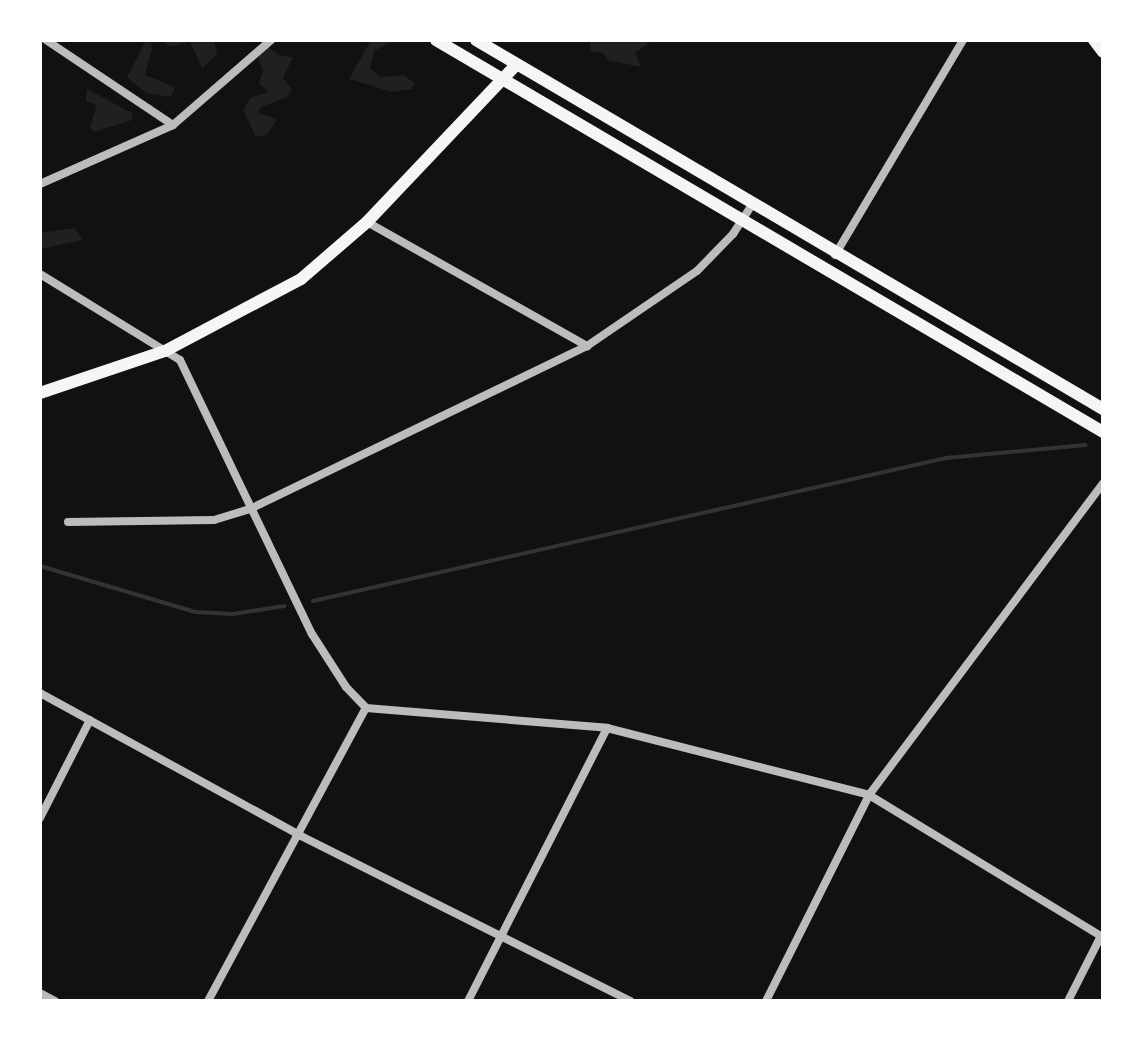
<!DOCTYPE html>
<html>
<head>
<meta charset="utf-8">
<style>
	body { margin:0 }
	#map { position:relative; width:1143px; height:1041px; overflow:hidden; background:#111; font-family:"Golos Text",sans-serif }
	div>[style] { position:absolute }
	.green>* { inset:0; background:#202020 }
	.stream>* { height:4px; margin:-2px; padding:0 2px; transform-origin:2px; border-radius:2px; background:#333 }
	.minor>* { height:8px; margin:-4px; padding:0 4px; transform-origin:4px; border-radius:4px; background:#bcbcbc }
	.secondary>* { height:12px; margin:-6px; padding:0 6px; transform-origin:6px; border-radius:6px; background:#f5f5f5 }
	span { translate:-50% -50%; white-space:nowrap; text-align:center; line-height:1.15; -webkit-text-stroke:8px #fff; paint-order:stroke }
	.frame { position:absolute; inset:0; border:42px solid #fff; pointer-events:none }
</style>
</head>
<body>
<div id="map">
	<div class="green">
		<div style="clip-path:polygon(170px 40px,214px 40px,217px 54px,202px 68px,190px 42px,171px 46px,165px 43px)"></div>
		<div style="clip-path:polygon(371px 40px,395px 40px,374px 51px,370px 69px,381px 77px,403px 75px,415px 83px,412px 89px,392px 92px,349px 79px)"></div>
		<div style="clip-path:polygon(590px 40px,653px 40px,635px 53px,641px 67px,607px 60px,604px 53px,591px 52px)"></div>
		<div style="clip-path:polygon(145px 42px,151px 43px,152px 49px,145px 75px,175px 87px,171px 97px,146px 93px,127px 77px)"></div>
		<div style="clip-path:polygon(266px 46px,281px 56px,293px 57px,283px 78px,292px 89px,287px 97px,261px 107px,258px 113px,277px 119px,267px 135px,256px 137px,243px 110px,250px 98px,268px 92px,259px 83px,263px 71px,257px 54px)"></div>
		<div style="clip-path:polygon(87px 89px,132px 113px,132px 120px,94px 132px,90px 127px,97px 105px,86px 101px)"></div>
		<div style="clip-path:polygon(74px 228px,83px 240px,40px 249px,40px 233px)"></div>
	</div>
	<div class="stream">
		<div style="left:40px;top:566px;width:162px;rotate:16.5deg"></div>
		<div style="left:195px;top:612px;width:38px;rotate:3deg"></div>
		<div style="left:233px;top:614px;width:52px;rotate:-8.9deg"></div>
		<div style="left:313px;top:601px;width:649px;rotate:-12.73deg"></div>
		<div style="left:946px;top:458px;width:140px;rotate:-5.3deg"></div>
	</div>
	<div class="minor">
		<div style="left:46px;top:40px;width:153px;rotate:33.8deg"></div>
		<div style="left:40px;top:184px;width:145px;rotate:-23.9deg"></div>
		<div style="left:173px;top:125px;width:130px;rotate:-40.9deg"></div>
		<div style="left:367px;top:222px;width:253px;rotate:29.4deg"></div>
		<div style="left:835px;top:255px;width:250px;rotate:-59.2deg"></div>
		<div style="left:40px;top:274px;width:164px;rotate:31.6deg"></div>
		<div style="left:180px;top:360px;width:304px;rotate:64.3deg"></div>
		<div style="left:312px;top:634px;width:63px;rotate:57.3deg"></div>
		<div style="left:346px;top:687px;width:29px;rotate:46deg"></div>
		<div style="left:366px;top:708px;width:242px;rotate:4.7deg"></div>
		<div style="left:607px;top:728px;width:270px;rotate:14.3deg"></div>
		<div style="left:869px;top:795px;width:274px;rotate:31.3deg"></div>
		<div style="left:68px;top:522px;width:146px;rotate:-0.8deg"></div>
		<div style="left:214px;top:520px;width:38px;rotate:-17deg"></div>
		<div style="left:250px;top:509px;width:374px;rotate:-25.8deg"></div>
		<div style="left:587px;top:346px;width:133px;rotate:-34.3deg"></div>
		<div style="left:697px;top:271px;width:52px;rotate:-45.8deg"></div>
		<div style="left:733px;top:234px;width:33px;rotate:-57deg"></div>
		<div style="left:40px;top:693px;width:298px;rotate:28.7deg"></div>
		<div style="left:301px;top:836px;width:369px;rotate:26.6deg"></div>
		<div style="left:40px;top:818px;width:110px;rotate:-63deg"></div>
		<div style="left:40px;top:993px;width:17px;rotate:28deg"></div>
		<div style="left:208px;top:1001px;width:333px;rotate:-61.7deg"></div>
		<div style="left:468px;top:1001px;width:306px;rotate:-63deg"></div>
		<div style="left:766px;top:1001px;width:230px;rotate:-63.4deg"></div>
		<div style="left:869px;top:795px;width:390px;rotate:-53.1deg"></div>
		<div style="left:1068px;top:1001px;width:73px;rotate:-63.1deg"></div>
	</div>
	<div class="secondary">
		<div style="left:436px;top:40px;width:774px;rotate:30.44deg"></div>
		<div style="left:476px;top:40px;width:728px;rotate:30.48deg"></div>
		<div style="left:1094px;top:40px;width:15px;rotate:53deg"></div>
		<div style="left:40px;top:393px;width:132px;rotate:-18.6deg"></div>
		<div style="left:165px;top:351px;width:154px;rotate:-27.9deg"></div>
		<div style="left:301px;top:279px;width:87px;rotate:-40.8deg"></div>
		<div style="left:367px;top:222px;width:216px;rotate:-46.5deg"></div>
	</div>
	<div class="frame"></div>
</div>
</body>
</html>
